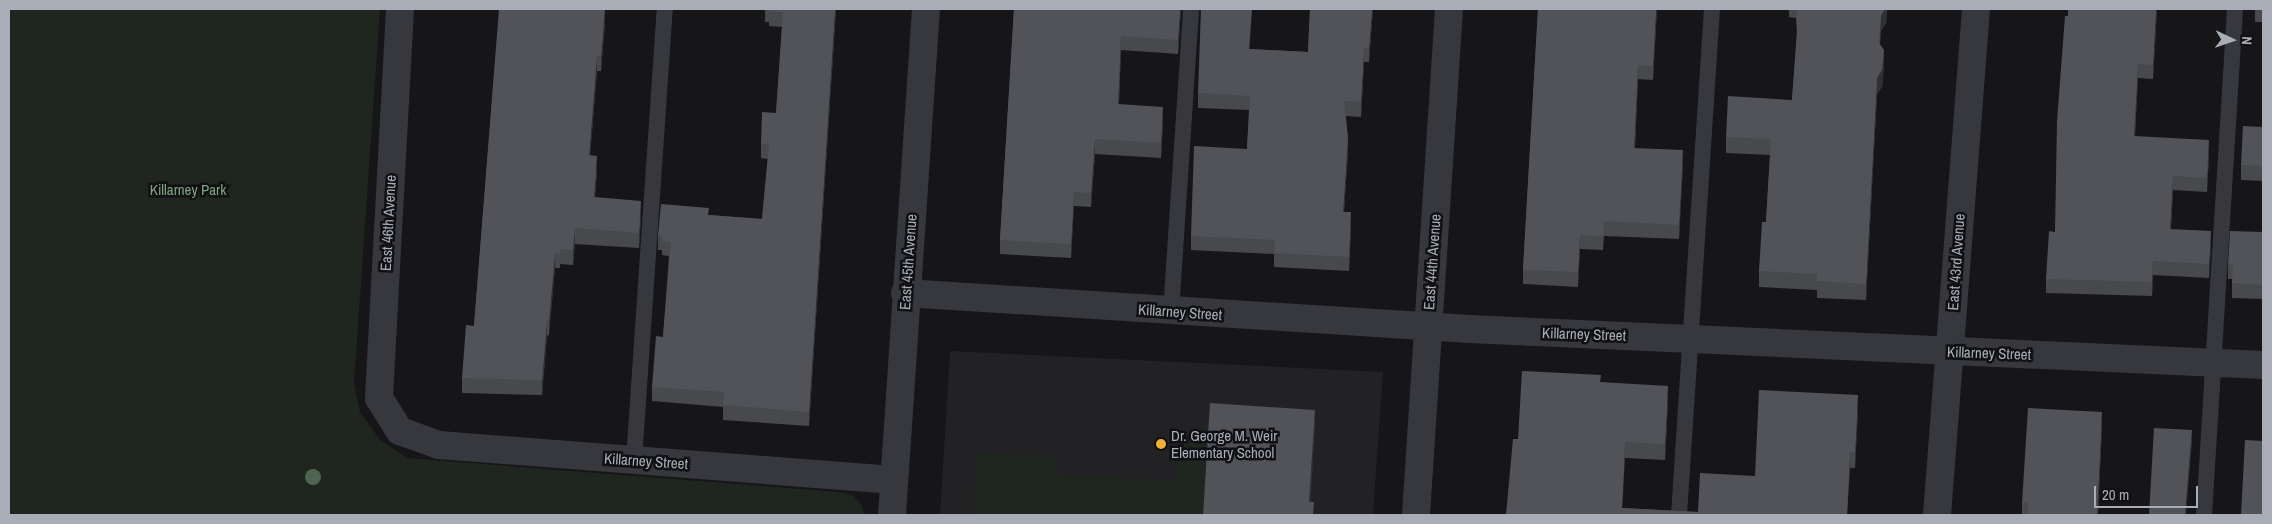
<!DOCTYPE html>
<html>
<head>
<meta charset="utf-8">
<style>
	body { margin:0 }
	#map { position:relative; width:2272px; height:524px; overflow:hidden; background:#161618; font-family:"Archivo Narrow",sans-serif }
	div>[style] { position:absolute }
	.built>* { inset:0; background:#222225 }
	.green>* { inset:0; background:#1e261f }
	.lane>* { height:16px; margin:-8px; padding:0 8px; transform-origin:8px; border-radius:8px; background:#37383d }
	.street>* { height:28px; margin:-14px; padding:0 14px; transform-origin:14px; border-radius:14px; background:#37383d }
	.trees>* { width:16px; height:16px; margin:-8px; border-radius:50%; background:#506452 }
	.wall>* { inset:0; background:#47494d }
	.shaded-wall>* { inset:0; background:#2f3033 }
	.building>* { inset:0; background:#525359 }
	.dots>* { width:14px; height:14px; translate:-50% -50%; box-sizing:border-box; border:2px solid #111113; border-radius:50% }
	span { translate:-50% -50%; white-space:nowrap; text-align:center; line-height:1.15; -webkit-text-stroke:5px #111113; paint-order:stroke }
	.park-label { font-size:15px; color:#7fa381 }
	.street-label { font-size:15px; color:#a8adb8 }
	.poi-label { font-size:15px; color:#a8adb8 }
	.left { translate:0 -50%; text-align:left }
	.frame { position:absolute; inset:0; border:10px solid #a8adb8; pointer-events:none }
	.north { position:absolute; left:2207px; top:15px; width:50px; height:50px; -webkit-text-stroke:4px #111113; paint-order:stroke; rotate:93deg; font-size:14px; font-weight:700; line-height:20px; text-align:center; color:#a8adb8 }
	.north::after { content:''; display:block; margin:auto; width:18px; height:22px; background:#a8adb8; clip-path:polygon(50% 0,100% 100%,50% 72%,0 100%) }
	.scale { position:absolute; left:2094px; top:486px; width:104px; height:22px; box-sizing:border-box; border:2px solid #a8adb8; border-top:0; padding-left:6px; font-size:15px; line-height:18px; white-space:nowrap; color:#a8adb8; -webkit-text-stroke:4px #111113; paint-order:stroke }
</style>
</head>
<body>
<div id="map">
	<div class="built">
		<div style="clip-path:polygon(950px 351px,1383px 372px,1373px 515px,940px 515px)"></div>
	</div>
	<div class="green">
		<div style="clip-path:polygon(9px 9px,380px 9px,354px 383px,360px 412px,380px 440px,407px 458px,840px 492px,854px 496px,862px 506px,865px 515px,9px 515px)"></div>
		<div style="clip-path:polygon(1210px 422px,1204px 515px,973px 515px,978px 453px,1056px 456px,1055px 474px,1176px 481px,1177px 457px)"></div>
	</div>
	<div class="lane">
		<div style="left:1171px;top:312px;width:304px;rotate:-86.2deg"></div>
		<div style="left:634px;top:460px;width:452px;rotate:-86.1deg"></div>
		<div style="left:1679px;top:515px;width:507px;rotate:-86.27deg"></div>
		<div style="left:2204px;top:515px;width:507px;rotate:-86.49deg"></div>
	</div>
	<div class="street">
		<div style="left:400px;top:9px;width:390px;rotate:93.1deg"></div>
		<div style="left:379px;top:398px;width:39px;rotate:58deg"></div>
		<div style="left:400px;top:431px;width:41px;rotate:19.7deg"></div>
		<div style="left:439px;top:445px;width:456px;rotate:4.4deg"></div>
		<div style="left:905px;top:293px;width:566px;rotate:3.65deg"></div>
		<div style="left:1470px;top:329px;width:794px;rotate:2.6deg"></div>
		<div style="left:892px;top:515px;width:507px;rotate:-86.16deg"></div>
		<div style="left:1416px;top:515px;width:507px;rotate:-86.27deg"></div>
		<div style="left:1937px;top:515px;width:508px;rotate:-85.59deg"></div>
	</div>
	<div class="trees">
		<div style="left:313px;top:477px"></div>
	</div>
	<div class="wall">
		<div style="clip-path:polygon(765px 9px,836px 9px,809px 426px,723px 420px,723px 407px,652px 401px,652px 387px,663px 337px,669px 256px,662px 255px,662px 250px,658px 250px,658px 235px,709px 215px,762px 219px,768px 159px,761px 158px,761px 144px,776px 113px,782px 27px,769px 26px,769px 22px,765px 22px)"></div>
		<div style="clip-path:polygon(1014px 9px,1181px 9px,1178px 54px,1121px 50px,1119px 104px,1163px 122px,1161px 158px,1095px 154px,1091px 207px,1074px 206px,1071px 258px,1000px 254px,1000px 240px)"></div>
		<div style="clip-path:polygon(1309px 9px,1373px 9px,1369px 62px,1364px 62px,1361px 117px,1346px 116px,1348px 151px,1344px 212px,1351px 227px,1349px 271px,1274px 267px,1274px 254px,1191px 250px,1191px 236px,1247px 149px,1249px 110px,1198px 108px,1198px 93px,1250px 49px,1308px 52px,1310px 9px)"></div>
		<div style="clip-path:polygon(1538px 9px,1657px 9px,1653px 80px,1638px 79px,1635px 148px,1683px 164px,1679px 239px,1604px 236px,1603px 250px,1580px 249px,1578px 287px,1523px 284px,1523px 270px)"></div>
		<div style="clip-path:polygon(1789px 9px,1887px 9px,1886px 23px,1881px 31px,1880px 44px,1884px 66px,1882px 87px,1877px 94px,1866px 300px,1817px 298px,1817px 290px,1759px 287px,1759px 271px,1766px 222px,1770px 155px,1726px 153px,1726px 137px,1792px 100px,1797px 35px,1796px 18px,1789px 17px)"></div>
		<div style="clip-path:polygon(2157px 9px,2153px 79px,2138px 78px,2135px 136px,2209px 154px,2207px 192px,2173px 190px,2171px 229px,2211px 245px,2209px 278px,2153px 275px,2152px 296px,2046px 293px,2046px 279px,2055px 232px,2068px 16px)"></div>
		<div style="clip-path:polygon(2255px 9px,2263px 9px,2263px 22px,2255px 22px)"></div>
		<div style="clip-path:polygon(605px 23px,601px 71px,597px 71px,590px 155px,597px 171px,595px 197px,641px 216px,639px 248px,575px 244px,573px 265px,560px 264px,560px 268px,555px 268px,549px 335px,547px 336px,542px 395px,462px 393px,462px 378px,474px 326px,495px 65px)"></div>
		<div style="clip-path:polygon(2263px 127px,2263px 181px,2241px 180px,2241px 165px)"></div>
		<div style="clip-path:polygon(2263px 232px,2263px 299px,2232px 298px,2232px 279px,2228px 279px,2228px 264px)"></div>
		<div style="clip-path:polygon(1601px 382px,1668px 402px,1665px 460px,1625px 458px,1622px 508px,1698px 512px,1858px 411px,1855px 468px,1850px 468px,1847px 515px,1506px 515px,1518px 439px)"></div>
		<div style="clip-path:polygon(2102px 426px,2098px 515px,2022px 515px,2022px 503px)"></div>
	</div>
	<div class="shaded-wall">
		<div style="clip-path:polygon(605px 9px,605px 23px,601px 71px,601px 56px)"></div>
		<div style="clip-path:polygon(835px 9px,836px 9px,809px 426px,809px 412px)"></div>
		<div style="clip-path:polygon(1180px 9px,1181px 9px,1178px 54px,1178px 40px)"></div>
		<div style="clip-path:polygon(1252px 9px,1249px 64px,1249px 49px)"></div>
		<div style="clip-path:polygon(1372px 9px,1373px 9px,1369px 62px,1369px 48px)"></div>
		<div style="clip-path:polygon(1656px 9px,1657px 9px,1653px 80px,1653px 66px)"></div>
		<div style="clip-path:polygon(1885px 9px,1887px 9px,1886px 23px,1881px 31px,1879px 60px,1881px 15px)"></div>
		<div style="clip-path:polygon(2156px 9px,2157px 9px,2153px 79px,2153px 65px)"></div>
		<div style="clip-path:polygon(1121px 36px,1121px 50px,1118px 119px,1118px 104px)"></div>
		<div style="clip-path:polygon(1364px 48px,1364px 62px,1361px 117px,1361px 102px)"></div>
		<div style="clip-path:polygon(1884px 50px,1884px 66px,1882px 87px,1877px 94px,1866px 300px,1866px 284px,1877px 78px)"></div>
		<div style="clip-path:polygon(597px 56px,597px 71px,589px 170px,589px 155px)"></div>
		<div style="clip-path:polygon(2138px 64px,2138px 78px,2134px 150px,2134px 136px)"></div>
		<div style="clip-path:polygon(1638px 65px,1638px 79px,1634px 162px,1634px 148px)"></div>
		<div style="clip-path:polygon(1163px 107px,1163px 122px,1161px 158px,1161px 143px)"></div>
		<div style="clip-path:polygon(1348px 137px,1348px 151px,1343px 226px,1343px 212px)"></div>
		<div style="clip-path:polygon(1095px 139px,1095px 154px,1091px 207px,1091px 193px)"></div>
		<div style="clip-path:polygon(2209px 140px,2209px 154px,2207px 192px,2207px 178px)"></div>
		<div style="clip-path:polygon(1683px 150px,1683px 164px,1679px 239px,1679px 225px)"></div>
		<div style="clip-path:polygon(597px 156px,597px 171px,594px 212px,594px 197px)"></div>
		<div style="clip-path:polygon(2173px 176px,2173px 190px,2170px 243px,2170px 229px)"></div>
		<div style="clip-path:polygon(1074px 192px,1074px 206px,1071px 258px,1071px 244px)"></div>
		<div style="clip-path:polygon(641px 201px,641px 216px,639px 248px,639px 233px)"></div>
		<div style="clip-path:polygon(1351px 212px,1351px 227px,1349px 271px,1349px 257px)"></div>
		<div style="clip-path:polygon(575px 228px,575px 244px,573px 265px,573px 250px)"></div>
		<div style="clip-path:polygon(2211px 231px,2211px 245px,2209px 278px,2209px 264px)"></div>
		<div style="clip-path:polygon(1580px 235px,1580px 249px,1578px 287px,1578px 272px)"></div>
		<div style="clip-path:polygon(555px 253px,555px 268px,549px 335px,549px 320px)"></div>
		<div style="clip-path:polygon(2153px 261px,2153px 275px,2152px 296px,2152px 282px)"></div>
		<div style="clip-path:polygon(547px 320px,547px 336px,542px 395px,542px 380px)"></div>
		<div style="clip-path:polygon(1668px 386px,1668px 402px,1665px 460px,1665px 444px)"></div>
		<div style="clip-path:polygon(1858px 395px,1858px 411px,1855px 468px,1855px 452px)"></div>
		<div style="clip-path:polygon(1315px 410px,1315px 429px,1310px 515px,1309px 502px)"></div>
		<div style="clip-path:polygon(2102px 412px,2102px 426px,2098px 515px,2097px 515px)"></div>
		<div style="clip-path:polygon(2192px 430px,2192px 443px,2186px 515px,2185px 515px)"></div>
		<div style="clip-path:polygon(1625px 442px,1625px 458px,1622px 515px)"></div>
		<div style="clip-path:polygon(1850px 452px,1850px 468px,1847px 515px)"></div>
	</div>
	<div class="building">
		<div style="clip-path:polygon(499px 9px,605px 9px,601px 56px,597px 56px,589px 155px,597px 156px,594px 197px,641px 201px,639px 233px,575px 228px,573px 250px,560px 249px,560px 253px,555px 253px,549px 320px,547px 320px,542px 380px,462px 378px,466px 325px,474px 326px)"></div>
		<div style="clip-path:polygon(769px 9px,835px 9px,809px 412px,723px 405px,724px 392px,652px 387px,656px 336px,663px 337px,671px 242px,662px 241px,662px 235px,658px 235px,661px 204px,709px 208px,708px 215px,762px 219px,769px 144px,761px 144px,762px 112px,776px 113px,783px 12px,769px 11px)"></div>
		<div style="clip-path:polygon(1014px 9px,1180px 9px,1178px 40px,1121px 36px,1118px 104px,1163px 107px,1161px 143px,1095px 139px,1091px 193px,1074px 192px,1071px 244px,1000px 240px)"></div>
		<div style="clip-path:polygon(1201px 9px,1252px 9px,1249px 49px,1308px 52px,1310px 9px,1372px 9px,1369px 48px,1364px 48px,1361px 102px,1344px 101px,1348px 137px,1343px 212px,1351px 212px,1349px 257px,1274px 253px,1275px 240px,1191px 236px,1194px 146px,1247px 149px,1250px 96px,1198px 93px)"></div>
		<div style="clip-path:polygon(1538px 9px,1656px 9px,1653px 66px,1638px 65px,1634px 148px,1683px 150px,1679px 225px,1604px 221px,1603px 236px,1580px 235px,1578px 272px,1523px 270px)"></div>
		<div style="clip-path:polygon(1797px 9px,1885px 9px,1881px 15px,1879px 43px,1884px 50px,1882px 70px,1877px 78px,1866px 284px,1817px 281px,1817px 274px,1759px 271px,1762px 222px,1766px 222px,1771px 139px,1726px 137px,1728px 96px,1792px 100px,1797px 31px)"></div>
		<div style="clip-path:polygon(2068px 9px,2156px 9px,2153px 65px,2138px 64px,2134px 136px,2209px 140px,2207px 178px,2173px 176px,2170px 229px,2211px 231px,2209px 264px,2153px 261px,2152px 282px,2046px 279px,2049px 231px,2055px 232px,2057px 121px,2065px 16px,2068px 16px)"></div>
		<div style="clip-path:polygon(2243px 126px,2263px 127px,2263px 166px,2241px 165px)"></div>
		<div style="clip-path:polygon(2230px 231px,2263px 232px,2263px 285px,2232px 283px,2233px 265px,2228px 264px)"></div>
		<div style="clip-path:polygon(1522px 371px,1601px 375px,1600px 382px,1668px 386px,1665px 444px,1625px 442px,1622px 508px,1698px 512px,1700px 473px,1755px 476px,1759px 390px,1858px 395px,1855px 452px,1850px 452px,1847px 515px,1506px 515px,1513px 439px,1518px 439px)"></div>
		<div style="clip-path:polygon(1210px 403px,1315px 410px,1309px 502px,1314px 502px,1313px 515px,1203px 515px)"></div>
		<div style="clip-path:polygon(2028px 408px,2102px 412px,2097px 515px,2028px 515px,2028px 503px,2022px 503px)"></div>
		<div style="clip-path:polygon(2154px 428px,2192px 430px,2185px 515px,2149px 515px)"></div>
		<div style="clip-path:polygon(2245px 440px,2263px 441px,2263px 515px,2241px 515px)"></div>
	</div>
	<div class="dots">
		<div style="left:1161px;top:444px;background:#f2b134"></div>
	</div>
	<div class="park-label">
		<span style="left:188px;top:190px">Killarney Park</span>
	</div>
	<div class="street-label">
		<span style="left:388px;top:223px;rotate:-87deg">East 46th Avenue</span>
		<span style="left:908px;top:262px;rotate:-86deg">East 45th Avenue</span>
		<span style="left:1432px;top:262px;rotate:-86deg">East 44th Avenue</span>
		<span style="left:1956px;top:262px;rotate:-86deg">East 43rd Avenue</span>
		<span style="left:1180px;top:312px;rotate:4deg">Killarney Street</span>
		<span style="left:1584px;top:334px;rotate:2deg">Killarney Street</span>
		<span style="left:1989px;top:353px;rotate:2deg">Killarney Street</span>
		<span style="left:646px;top:461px;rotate:4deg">Killarney Street</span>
	</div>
	<div class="poi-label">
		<span class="left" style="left:1171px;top:444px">Dr. George M. Weir<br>Elementary School</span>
	</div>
	<div class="frame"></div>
	<div class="north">N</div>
	<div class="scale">20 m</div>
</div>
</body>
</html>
